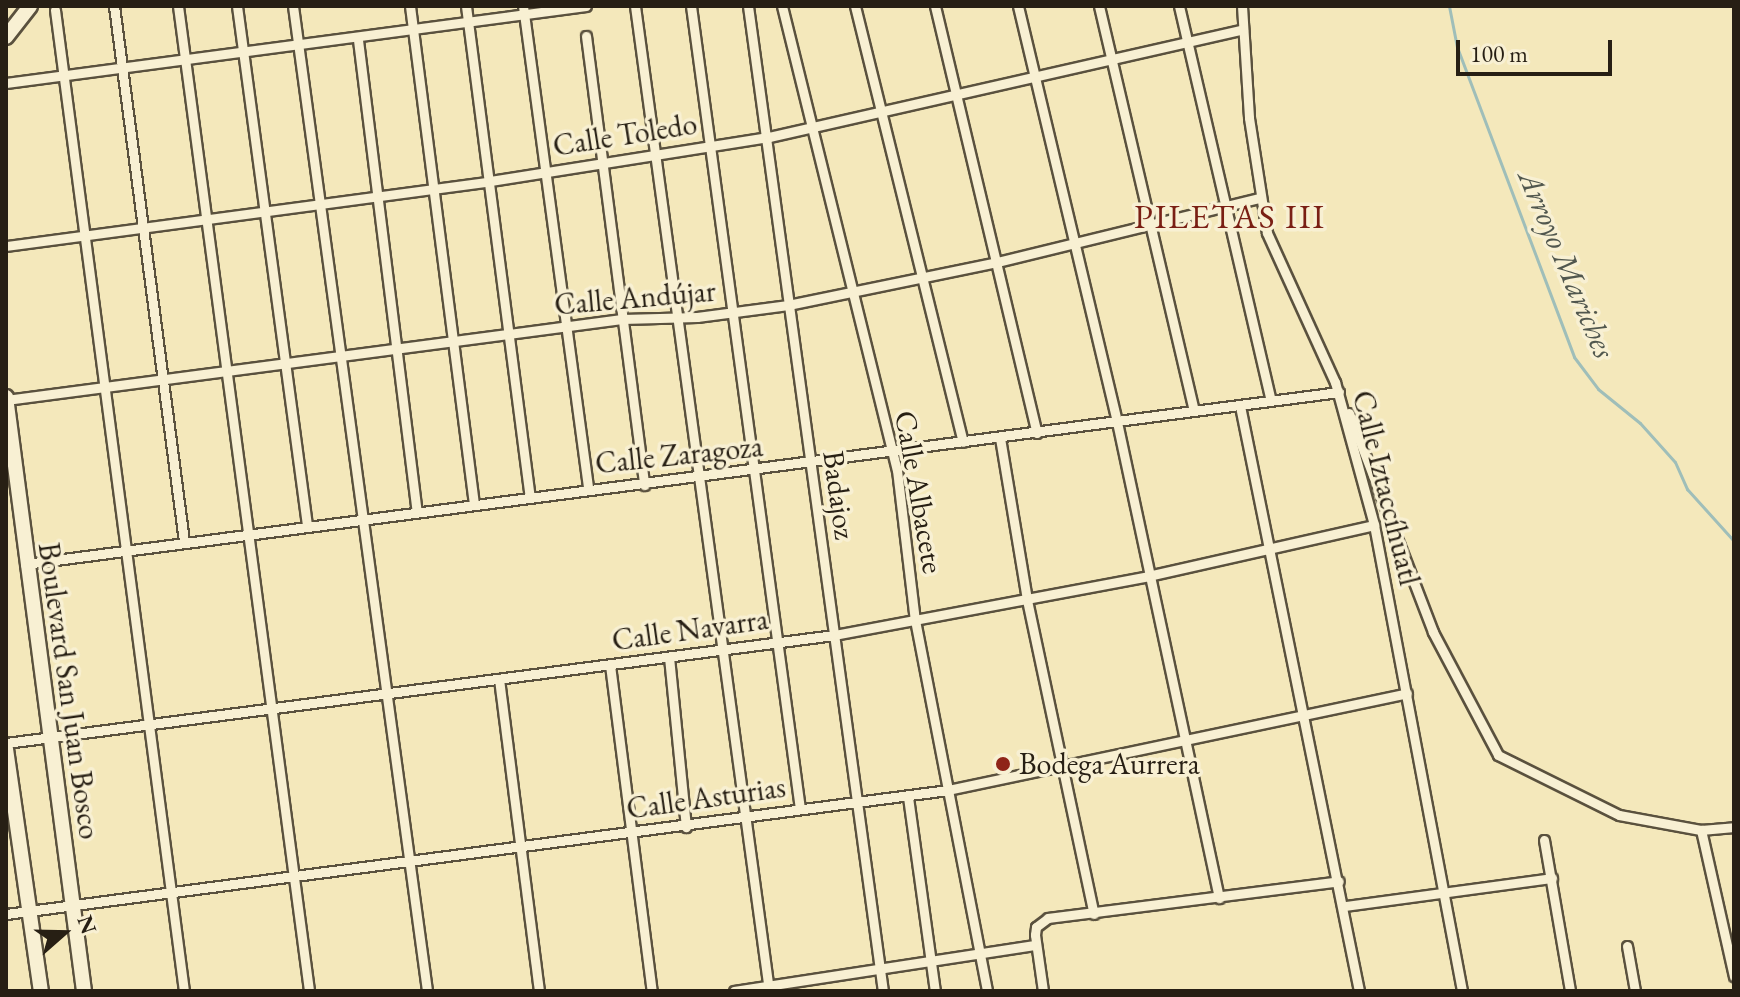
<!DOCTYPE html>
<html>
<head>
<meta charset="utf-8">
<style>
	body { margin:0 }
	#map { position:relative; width:1740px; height:997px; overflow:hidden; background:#f4e8bb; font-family:"EB Garamond",serif }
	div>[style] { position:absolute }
	.stream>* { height:3px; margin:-1.5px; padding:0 1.5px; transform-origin:1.5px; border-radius:1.5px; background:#9fbeb9 }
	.roads { filter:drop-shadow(2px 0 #5a513e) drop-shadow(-2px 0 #5a513e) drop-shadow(0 2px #5a513e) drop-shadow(0 -2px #5a513e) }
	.street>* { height:9px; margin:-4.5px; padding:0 4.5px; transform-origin:4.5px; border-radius:4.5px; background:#f8f0d3 }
	.secondary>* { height:14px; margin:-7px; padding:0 7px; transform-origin:7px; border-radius:7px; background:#f8f0d3 }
	.dots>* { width:22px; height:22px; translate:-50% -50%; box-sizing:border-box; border:4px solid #f8f0d3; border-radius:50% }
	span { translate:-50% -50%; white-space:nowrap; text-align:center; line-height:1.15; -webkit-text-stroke:7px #f8f0d3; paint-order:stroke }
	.street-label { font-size:30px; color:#271f14 }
	.poi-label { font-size:30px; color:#271f14 }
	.left { translate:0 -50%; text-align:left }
	.water-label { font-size:32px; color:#51574e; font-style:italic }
	.quarter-label { font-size:34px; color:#7a1f14; letter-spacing:2px }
	.frame { position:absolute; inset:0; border:8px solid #271f14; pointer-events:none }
	.north { position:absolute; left:24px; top:893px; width:80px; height:80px; -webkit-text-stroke:6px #f8f0d3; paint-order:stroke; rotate:70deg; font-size:22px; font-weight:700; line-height:32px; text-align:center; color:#271f14 }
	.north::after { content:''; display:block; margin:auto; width:28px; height:36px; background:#271f14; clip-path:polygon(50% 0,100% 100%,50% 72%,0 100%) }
	.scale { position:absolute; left:1456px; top:40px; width:156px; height:36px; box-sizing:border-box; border:4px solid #271f14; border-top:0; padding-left:10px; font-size:24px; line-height:28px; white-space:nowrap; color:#271f14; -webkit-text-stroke:6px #f8f0d3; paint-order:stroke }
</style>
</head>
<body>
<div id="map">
	<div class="stream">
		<div style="left:1449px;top:6px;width:42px;rotate:79deg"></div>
		<div style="left:1457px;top:47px;width:331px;rotate:69.3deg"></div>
		<div style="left:1574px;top:357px;width:40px;rotate:53deg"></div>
		<div style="left:1598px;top:389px;width:54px;rotate:39deg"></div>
		<div style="left:1640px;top:423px;width:52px;rotate:48.1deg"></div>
		<div style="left:1675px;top:462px;width:30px;rotate:66deg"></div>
		<div style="left:1687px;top:489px;width:70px;rotate:47.9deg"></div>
	</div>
	<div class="roads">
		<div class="street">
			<div style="left:114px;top:6px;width:540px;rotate:82.55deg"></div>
			<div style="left:178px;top:6px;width:994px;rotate:82.42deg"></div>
			<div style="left:237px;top:6px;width:524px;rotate:82.32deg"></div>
			<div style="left:293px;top:6px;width:994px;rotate:82.25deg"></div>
			<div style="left:410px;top:6px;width:502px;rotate:82.68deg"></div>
			<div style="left:466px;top:6px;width:494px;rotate:82.6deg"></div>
			<div style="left:523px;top:6px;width:486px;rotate:82.3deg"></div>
			<div style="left:635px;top:6px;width:994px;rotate:82.25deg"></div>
			<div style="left:691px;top:6px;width:810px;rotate:82.27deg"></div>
			<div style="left:748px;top:6px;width:994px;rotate:82.2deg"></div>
			<div style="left:782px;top:6px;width:478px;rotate:76.1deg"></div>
			<div style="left:897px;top:470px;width:151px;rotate:83.2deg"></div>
			<div style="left:915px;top:620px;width:378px;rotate:79deg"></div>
			<div style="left:855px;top:6px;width:449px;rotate:76.1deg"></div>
			<div style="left:935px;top:6px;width:439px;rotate:76.6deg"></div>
			<div style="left:1018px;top:6px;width:428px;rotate:76.6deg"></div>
			<div style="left:1117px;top:422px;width:487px;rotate:77.9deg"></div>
			<div style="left:1099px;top:6px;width:416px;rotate:76.8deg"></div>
			<div style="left:1179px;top:6px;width:405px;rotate:76.9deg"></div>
			<div style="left:1242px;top:6px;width:112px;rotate:86.4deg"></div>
			<div style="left:1249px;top:118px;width:116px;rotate:81.1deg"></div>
			<div style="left:1267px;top:233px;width:164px;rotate:65.5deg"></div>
			<div style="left:1335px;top:382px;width:148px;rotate:74.7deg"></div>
			<div style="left:1374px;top:525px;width:474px;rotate:79.3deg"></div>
			<div style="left:55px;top:10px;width:989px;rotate:82.51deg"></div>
			<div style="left:586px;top:36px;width:453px;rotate:82.6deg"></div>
			<div style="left:358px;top:40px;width:475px;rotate:82.9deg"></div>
			<div style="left:6px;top:83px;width:585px;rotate:-7.56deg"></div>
			<div style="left:6px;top:246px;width:488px;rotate:-7.6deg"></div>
			<div style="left:490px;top:181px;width:282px;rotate:-9deg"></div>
			<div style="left:769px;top:137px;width:486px;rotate:-12.8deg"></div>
			<div style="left:6px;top:400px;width:621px;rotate:-7.49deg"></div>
			<div style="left:622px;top:319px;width:75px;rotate:-1.5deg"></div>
			<div style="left:697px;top:317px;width:92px;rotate:-7.5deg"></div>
			<div style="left:788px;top:305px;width:213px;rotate:-11.6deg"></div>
			<div style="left:997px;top:262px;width:270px;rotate:-13.7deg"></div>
			<div style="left:1240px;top:406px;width:597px;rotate:78.5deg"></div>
			<div style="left:1349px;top:413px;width:235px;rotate:69deg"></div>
			<div style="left:1433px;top:632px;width:139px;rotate:62.1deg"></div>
			<div style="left:1498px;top:755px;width:135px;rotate:26.4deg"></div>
			<div style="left:1619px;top:815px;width:83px;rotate:10.4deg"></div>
			<div style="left:1701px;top:830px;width:33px;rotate:-5deg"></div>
			<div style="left:1000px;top:438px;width:164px;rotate:80.5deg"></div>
			<div style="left:1027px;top:600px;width:321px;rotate:78deg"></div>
			<div style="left:25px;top:564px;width:1325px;rotate:-7.46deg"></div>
			<div style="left:669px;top:657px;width:171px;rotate:84.3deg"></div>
			<div style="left:610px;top:665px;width:329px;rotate:82.7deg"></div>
			<div style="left:499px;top:679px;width:315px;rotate:82.7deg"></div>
			<div style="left:6px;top:743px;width:835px;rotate:-7.43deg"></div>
			<div style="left:834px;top:635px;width:319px;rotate:-10.6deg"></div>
			<div style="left:1148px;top:576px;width:232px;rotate:-12.7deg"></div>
			<div style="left:908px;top:797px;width:196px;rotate:82.1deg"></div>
			<div style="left:1701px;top:830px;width:150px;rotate:77.3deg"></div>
			<div style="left:1544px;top:840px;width:153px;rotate:80.2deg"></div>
			<div style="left:1345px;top:906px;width:209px;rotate:-7.7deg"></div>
			<div style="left:6px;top:914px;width:950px;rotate:-7.5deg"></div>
			<div style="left:948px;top:790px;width:469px;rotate:-11.9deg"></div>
			<div style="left:1627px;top:946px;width:46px;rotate:79.9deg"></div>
			<div style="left:734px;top:991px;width:304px;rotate:-8.7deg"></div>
			<div style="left:1043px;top:991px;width:57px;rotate:-98.1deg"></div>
			<div style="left:1035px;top:935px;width:8px;rotate:-83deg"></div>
			<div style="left:1036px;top:927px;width:15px;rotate:-37deg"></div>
			<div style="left:1048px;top:918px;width:293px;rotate:-7.2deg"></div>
		</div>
		<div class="secondary">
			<div style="left:6px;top:37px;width:39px;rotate:-52deg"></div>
			<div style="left:6px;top:397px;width:599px;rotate:82.52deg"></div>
			<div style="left:6px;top:749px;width:245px;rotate:81.8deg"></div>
		</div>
	</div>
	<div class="dots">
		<div style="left:1003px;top:764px;background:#8f2418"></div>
	</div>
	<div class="street-label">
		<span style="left:625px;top:135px;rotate:-9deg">Calle Toledo</span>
		<span style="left:635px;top:298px;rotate:-5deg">Calle Andújar</span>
		<span style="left:679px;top:455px;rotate:-6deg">Calle Zaragoza</span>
		<span style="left:1386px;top:488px;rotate:76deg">Calle Iztaccíhuatl</span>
		<span style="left:919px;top:492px;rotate:80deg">Calle Albacete</span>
		<span style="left:839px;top:495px;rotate:82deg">Badajoz</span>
		<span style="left:690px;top:630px;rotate:-8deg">Calle Navarra</span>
		<span style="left:69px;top:691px;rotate:82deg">Boulevard San Juan Bosco</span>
		<span style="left:706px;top:798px;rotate:-8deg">Calle Asturias</span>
	</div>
	<div class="poi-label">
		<span class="left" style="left:1019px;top:764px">Bodega Aurrera</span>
	</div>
	<div class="water-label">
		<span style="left:1567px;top:264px;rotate:67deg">Arroyo Mariches</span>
	</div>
	<div class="quarter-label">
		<span style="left:1230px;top:217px">PILETAS III</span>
	</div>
	<div class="frame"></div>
	<div class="north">N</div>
	<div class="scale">100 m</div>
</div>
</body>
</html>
